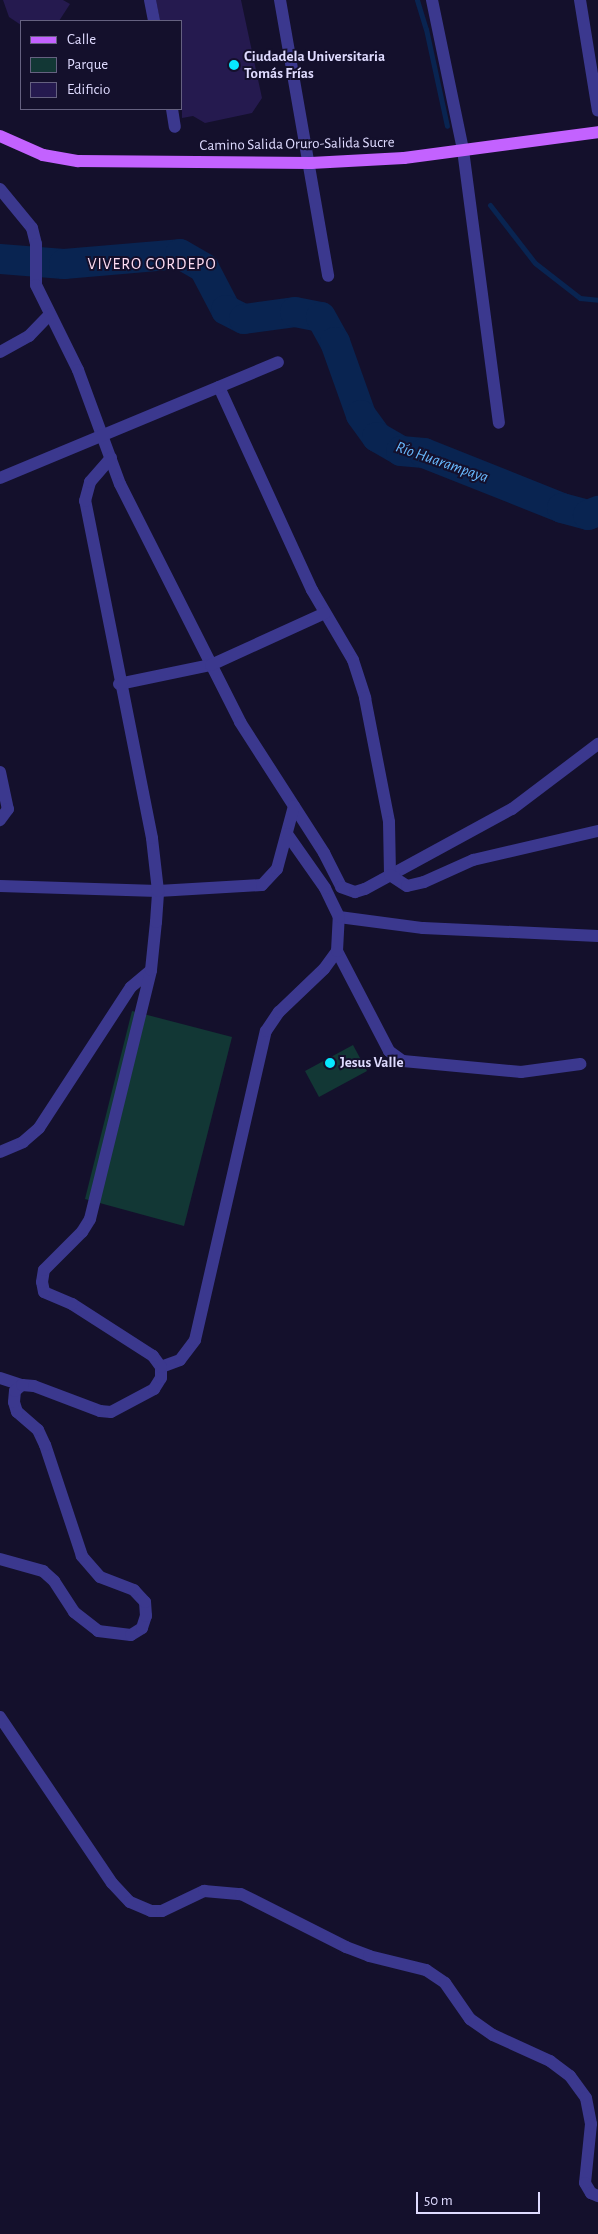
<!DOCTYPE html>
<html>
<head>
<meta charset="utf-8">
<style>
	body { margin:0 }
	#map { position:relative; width:598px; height:2234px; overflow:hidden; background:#14102c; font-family:"Alegreya Sans",sans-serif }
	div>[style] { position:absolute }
	.green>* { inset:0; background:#123735 }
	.stream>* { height:5px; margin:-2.5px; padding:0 2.5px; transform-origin:2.5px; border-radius:2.5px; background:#092451 }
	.river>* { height:30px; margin:-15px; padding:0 15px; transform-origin:15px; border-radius:15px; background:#092451 }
	.building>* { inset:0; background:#251a4f }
	.minor>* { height:12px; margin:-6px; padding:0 6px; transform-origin:6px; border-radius:6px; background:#3b388e }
	.major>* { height:12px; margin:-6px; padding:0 6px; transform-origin:6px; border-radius:6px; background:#c362ff }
	.dots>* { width:14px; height:14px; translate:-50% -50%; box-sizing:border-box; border:2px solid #14102c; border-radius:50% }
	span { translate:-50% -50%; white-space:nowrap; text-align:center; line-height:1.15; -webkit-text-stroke:4px #14102c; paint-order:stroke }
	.poi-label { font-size:15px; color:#dfdbff; font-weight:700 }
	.left { translate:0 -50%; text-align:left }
	.street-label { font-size:15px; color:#dfdbff }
	.neighbourhood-label { font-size:16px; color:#ffddf3; letter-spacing:1px }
	.water-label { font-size:16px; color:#69baff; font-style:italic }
	.legend { position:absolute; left:20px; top:20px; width:162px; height:90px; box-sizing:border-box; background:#14102c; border:1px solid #656180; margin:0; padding:6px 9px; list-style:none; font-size:15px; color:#dfdbff }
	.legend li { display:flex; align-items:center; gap:10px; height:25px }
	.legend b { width:25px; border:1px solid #656180 }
	.scale { position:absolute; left:416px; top:2192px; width:124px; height:22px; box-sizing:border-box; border:2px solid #dfdbff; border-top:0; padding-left:6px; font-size:15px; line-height:18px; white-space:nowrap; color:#dfdbff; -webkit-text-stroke:4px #14102c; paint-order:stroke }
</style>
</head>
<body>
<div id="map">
	<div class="green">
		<div style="clip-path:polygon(132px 1011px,232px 1037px,184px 1226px,85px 1199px)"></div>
		<div style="clip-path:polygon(353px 1045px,367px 1071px,319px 1097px,305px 1071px)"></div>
	</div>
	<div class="stream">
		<div style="left:417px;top:0;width:30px;rotate:73deg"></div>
		<div style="left:426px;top:29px;width:99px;rotate:77.8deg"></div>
		<div style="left:490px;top:205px;width:73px;rotate:52.2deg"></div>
		<div style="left:535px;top:263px;width:57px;rotate:37.9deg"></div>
		<div style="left:580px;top:298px;width:18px;rotate:6deg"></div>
	</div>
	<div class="river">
		<div style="left:0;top:259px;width:64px;rotate:4.5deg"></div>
		<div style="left:64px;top:264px;width:116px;rotate:-4.9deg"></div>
		<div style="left:180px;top:254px;width:28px;rotate:30deg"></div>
		<div style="left:204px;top:268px;width:47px;rotate:62.4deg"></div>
		<div style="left:226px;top:310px;width:20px;rotate:27deg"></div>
		<div style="left:244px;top:319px;width:51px;rotate:-7.8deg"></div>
		<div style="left:295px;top:312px;width:26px;rotate:11deg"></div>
		<div style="left:321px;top:317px;width:29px;rotate:61deg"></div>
		<div style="left:335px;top:342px;width:77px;rotate:70.4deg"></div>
		<div style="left:361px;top:415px;width:27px;rotate:54deg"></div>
		<div style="left:377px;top:437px;width:28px;rotate:30deg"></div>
		<div style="left:401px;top:451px;width:23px;rotate:5deg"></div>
		<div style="left:424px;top:453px;width:149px;rotate:21.7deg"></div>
		<div style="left:562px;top:508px;width:27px;rotate:15deg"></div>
		<div style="left:588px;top:515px;width:11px;rotate:-22deg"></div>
	</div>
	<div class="building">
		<div style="clip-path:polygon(3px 0,63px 0,70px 4px,59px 21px,21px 21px,21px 25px,9px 17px)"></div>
		<div style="clip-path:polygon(156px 0,241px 0,262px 98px,252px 113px,205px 123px,193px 116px,182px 118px,181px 21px,160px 21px)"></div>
	</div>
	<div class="minor">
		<div style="left:150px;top:0;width:21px;rotate:79deg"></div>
		<div style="left:280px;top:0;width:280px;rotate:80.1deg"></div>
		<div style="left:432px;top:0;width:153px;rotate:78.3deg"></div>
		<div style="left:463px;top:150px;width:275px;rotate:82.5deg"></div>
		<div style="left:580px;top:0;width:112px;rotate:80.8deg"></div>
		<div style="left:172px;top:109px;width:18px;rotate:81deg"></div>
		<div style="left:0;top:189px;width:50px;rotate:50.6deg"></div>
		<div style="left:32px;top:228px;width:16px;rotate:76deg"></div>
		<div style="left:36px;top:244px;width:41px;rotate:90deg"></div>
		<div style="left:36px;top:285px;width:95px;rotate:63.7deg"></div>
		<div style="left:78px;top:370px;width:121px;rotate:69.8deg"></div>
		<div style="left:120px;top:484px;width:267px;rotate:63.2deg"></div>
		<div style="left:240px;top:722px;width:156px;rotate:57.3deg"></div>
		<div style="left:324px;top:853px;width:38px;rotate:63deg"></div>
		<div style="left:341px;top:887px;width:15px;rotate:20deg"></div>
		<div style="left:355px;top:892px;width:10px;rotate:-17deg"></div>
		<div style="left:365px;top:889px;width:167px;rotate:-28.6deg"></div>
		<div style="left:512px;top:809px;width:108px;rotate:-37.1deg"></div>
		<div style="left:0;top:352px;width:33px;rotate:-29deg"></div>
		<div style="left:29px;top:336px;width:30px;rotate:-46deg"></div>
		<div style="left:219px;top:387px;width:223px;rotate:65.4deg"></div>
		<div style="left:312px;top:590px;width:81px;rotate:59.6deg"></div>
		<div style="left:353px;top:660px;width:40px;rotate:72deg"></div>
		<div style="left:365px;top:698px;width:126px;rotate:79deg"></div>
		<div style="left:389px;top:822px;width:53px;rotate:88.9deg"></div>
		<div style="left:390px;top:875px;width:20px;rotate:33deg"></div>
		<div style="left:407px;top:886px;width:17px;rotate:-13deg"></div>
		<div style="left:424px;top:882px;width:54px;rotate:-24.2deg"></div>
		<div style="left:473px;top:860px;width:128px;rotate:-13.1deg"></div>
		<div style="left:0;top:478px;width:301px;rotate:-22.6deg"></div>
		<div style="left:119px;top:684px;width:94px;rotate:-11.7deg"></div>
		<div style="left:211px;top:665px;width:125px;rotate:-24.5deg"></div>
		<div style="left:0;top:772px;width:38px;rotate:78deg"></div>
		<div style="left:8px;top:809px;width:14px;rotate:126deg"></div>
		<div style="left:0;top:886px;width:158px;rotate:1.8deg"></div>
		<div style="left:158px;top:891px;width:104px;rotate:-3.3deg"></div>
		<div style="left:262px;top:885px;width:22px;rotate:-47deg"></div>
		<div style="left:277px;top:869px;width:65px;rotate:-74.9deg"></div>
		<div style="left:339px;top:917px;width:85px;rotate:7.5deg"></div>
		<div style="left:423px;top:928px;width:175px;rotate:2.6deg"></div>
		<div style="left:337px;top:951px;width:113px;rotate:62.5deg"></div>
		<div style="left:389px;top:1051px;width:17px;rotate:36deg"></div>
		<div style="left:403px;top:1061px;width:119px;rotate:5.3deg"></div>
		<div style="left:521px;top:1072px;width:60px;rotate:-7.7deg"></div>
		<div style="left:0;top:1152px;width:25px;rotate:-23deg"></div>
		<div style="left:23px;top:1142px;width:21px;rotate:-41deg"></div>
		<div style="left:39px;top:1128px;width:168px;rotate:-56.9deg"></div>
		<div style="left:131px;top:987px;width:26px;rotate:-40deg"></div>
		<div style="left:161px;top:1367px;width:20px;rotate:-20deg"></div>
		<div style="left:180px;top:1360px;width:25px;rotate:-53deg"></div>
		<div style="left:195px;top:1340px;width:317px;rotate:-77.1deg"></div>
		<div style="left:266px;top:1031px;width:23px;rotate:-56deg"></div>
		<div style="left:279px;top:1012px;width:62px;rotate:-43.7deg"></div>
		<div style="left:324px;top:969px;width:22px;rotate:-54deg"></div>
		<div style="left:337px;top:951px;width:34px;rotate:-87deg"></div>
		<div style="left:339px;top:917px;width:32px;rotate:-116deg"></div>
		<div style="left:325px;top:888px;width:66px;rotate:-125.1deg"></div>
		<div style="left:0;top:1378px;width:23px;rotate:18deg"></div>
		<div style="left:0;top:1559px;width:45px;rotate:15.6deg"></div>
		<div style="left:43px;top:1571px;width:15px;rotate:42deg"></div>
		<div style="left:54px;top:1581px;width:37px;rotate:57deg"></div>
		<div style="left:74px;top:1612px;width:31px;rotate:38deg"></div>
		<div style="left:98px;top:1631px;width:33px;rotate:7deg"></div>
		<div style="left:131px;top:1635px;width:13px;rotate:-32deg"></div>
		<div style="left:142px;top:1628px;width:13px;rotate:-72deg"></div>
		<div style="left:146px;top:1616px;width:14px;rotate:-94deg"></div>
		<div style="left:145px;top:1602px;width:16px;rotate:-133deg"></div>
		<div style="left:134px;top:1590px;width:36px;rotate:-159deg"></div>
		<div style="left:100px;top:1577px;width:28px;rotate:-131deg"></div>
		<div style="left:82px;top:1556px;width:117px;rotate:-108.4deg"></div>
		<div style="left:45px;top:1445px;width:17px;rotate:-115deg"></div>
		<div style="left:38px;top:1430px;width:28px;rotate:-139deg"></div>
		<div style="left:17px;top:1412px;width:10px;rotate:-107deg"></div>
		<div style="left:14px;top:1402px;width:11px;rotate:-85deg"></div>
		<div style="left:15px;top:1391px;width:9px;rotate:-41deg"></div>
		<div style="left:22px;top:1385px;width:12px;rotate:5deg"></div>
		<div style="left:34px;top:1386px;width:71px;rotate:20.7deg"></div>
		<div style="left:100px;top:1411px;width:11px;rotate:5deg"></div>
		<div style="left:111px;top:1412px;width:49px;rotate:-28.1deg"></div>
		<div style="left:154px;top:1389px;width:13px;rotate:-58deg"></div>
		<div style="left:161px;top:1378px;width:11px;rotate:-90deg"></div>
		<div style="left:161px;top:1367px;width:14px;rotate:-126deg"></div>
		<div style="left:153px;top:1356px;width:96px;rotate:-147.3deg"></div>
		<div style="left:72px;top:1304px;width:30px;rotate:-157deg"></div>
		<div style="left:44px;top:1292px;width:10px;rotate:-101deg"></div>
		<div style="left:42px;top:1282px;width:12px;rotate:-81deg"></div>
		<div style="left:44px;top:1270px;width:54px;rotate:-45deg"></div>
		<div style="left:82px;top:1232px;width:15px;rotate:-58deg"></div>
		<div style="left:90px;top:1219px;width:256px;rotate:-76.2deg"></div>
		<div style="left:151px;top:970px;width:48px;rotate:-84.1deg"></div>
		<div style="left:156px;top:922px;width:31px;rotate:-86deg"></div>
		<div style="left:158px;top:891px;width:53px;rotate:-96.5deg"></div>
		<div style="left:152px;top:838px;width:344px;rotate:-101.2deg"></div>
		<div style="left:85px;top:501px;width:20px;rotate:-75deg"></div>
		<div style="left:90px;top:482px;width:32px;rotate:-49deg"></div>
		<div style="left:0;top:1717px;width:200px;rotate:56deg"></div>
		<div style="left:112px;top:1883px;width:26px;rotate:47deg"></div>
		<div style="left:130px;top:1902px;width:23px;rotate:23deg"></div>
		<div style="left:151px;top:1911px;width:11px"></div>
		<div style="left:162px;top:1911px;width:47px;rotate:-25.5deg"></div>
		<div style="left:204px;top:1891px;width:37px;rotate:5deg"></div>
		<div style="left:241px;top:1894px;width:118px;rotate:26.8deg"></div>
		<div style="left:346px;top:1947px;width:25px;rotate:21deg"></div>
		<div style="left:369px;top:1956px;width:59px;rotate:13.8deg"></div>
		<div style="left:426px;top:1970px;width:23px;rotate:34deg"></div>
		<div style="left:445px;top:1983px;width:44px;rotate:55.2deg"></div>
		<div style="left:470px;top:2019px;width:28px;rotate:35deg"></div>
		<div style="left:493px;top:2035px;width:63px;rotate:24.5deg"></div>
		<div style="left:550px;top:2061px;width:25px;rotate:37deg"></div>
		<div style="left:570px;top:2076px;width:27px;rotate:54deg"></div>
		<div style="left:586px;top:2098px;width:26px;rotate:79deg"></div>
		<div style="left:591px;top:2124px;width:59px;rotate:95.8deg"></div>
		<div style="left:585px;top:2183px;width:12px;rotate:59deg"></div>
		<div style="left:591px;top:2193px;width:8px;rotate:23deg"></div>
	</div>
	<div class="major">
		<div style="left:0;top:136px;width:47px;rotate:23.8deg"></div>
		<div style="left:43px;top:155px;width:36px;rotate:10deg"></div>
		<div style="left:78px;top:161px;width:233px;rotate:0.5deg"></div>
		<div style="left:311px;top:163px;width:93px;rotate:-3.1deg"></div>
		<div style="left:404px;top:158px;width:196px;rotate:-7.6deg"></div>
	</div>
	<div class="dots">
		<div style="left:234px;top:65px;background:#07e8ff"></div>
		<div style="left:330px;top:1063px;background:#07e8ff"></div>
	</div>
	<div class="poi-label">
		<span class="left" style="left:244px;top:65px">Ciudadela Universitaria<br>Tomás Frías</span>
		<span class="left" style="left:340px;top:1063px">Jesus Valle</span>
	</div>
	<div class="street-label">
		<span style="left:297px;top:144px;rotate:-1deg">Camino Salida Oruro-Salida Sucre</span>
	</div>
	<div class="neighbourhood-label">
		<span style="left:152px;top:264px">VIVERO CORDEPO</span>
	</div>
	<div class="water-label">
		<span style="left:442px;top:462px;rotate:19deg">Río Huarampaya</span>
	</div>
	<ul class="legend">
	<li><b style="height:6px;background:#c362ff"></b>Calle</li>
	<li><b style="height:14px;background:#123735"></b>Parque</li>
	<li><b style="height:14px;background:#251a4f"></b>Edificio</li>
	</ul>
	<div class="scale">50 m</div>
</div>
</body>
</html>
